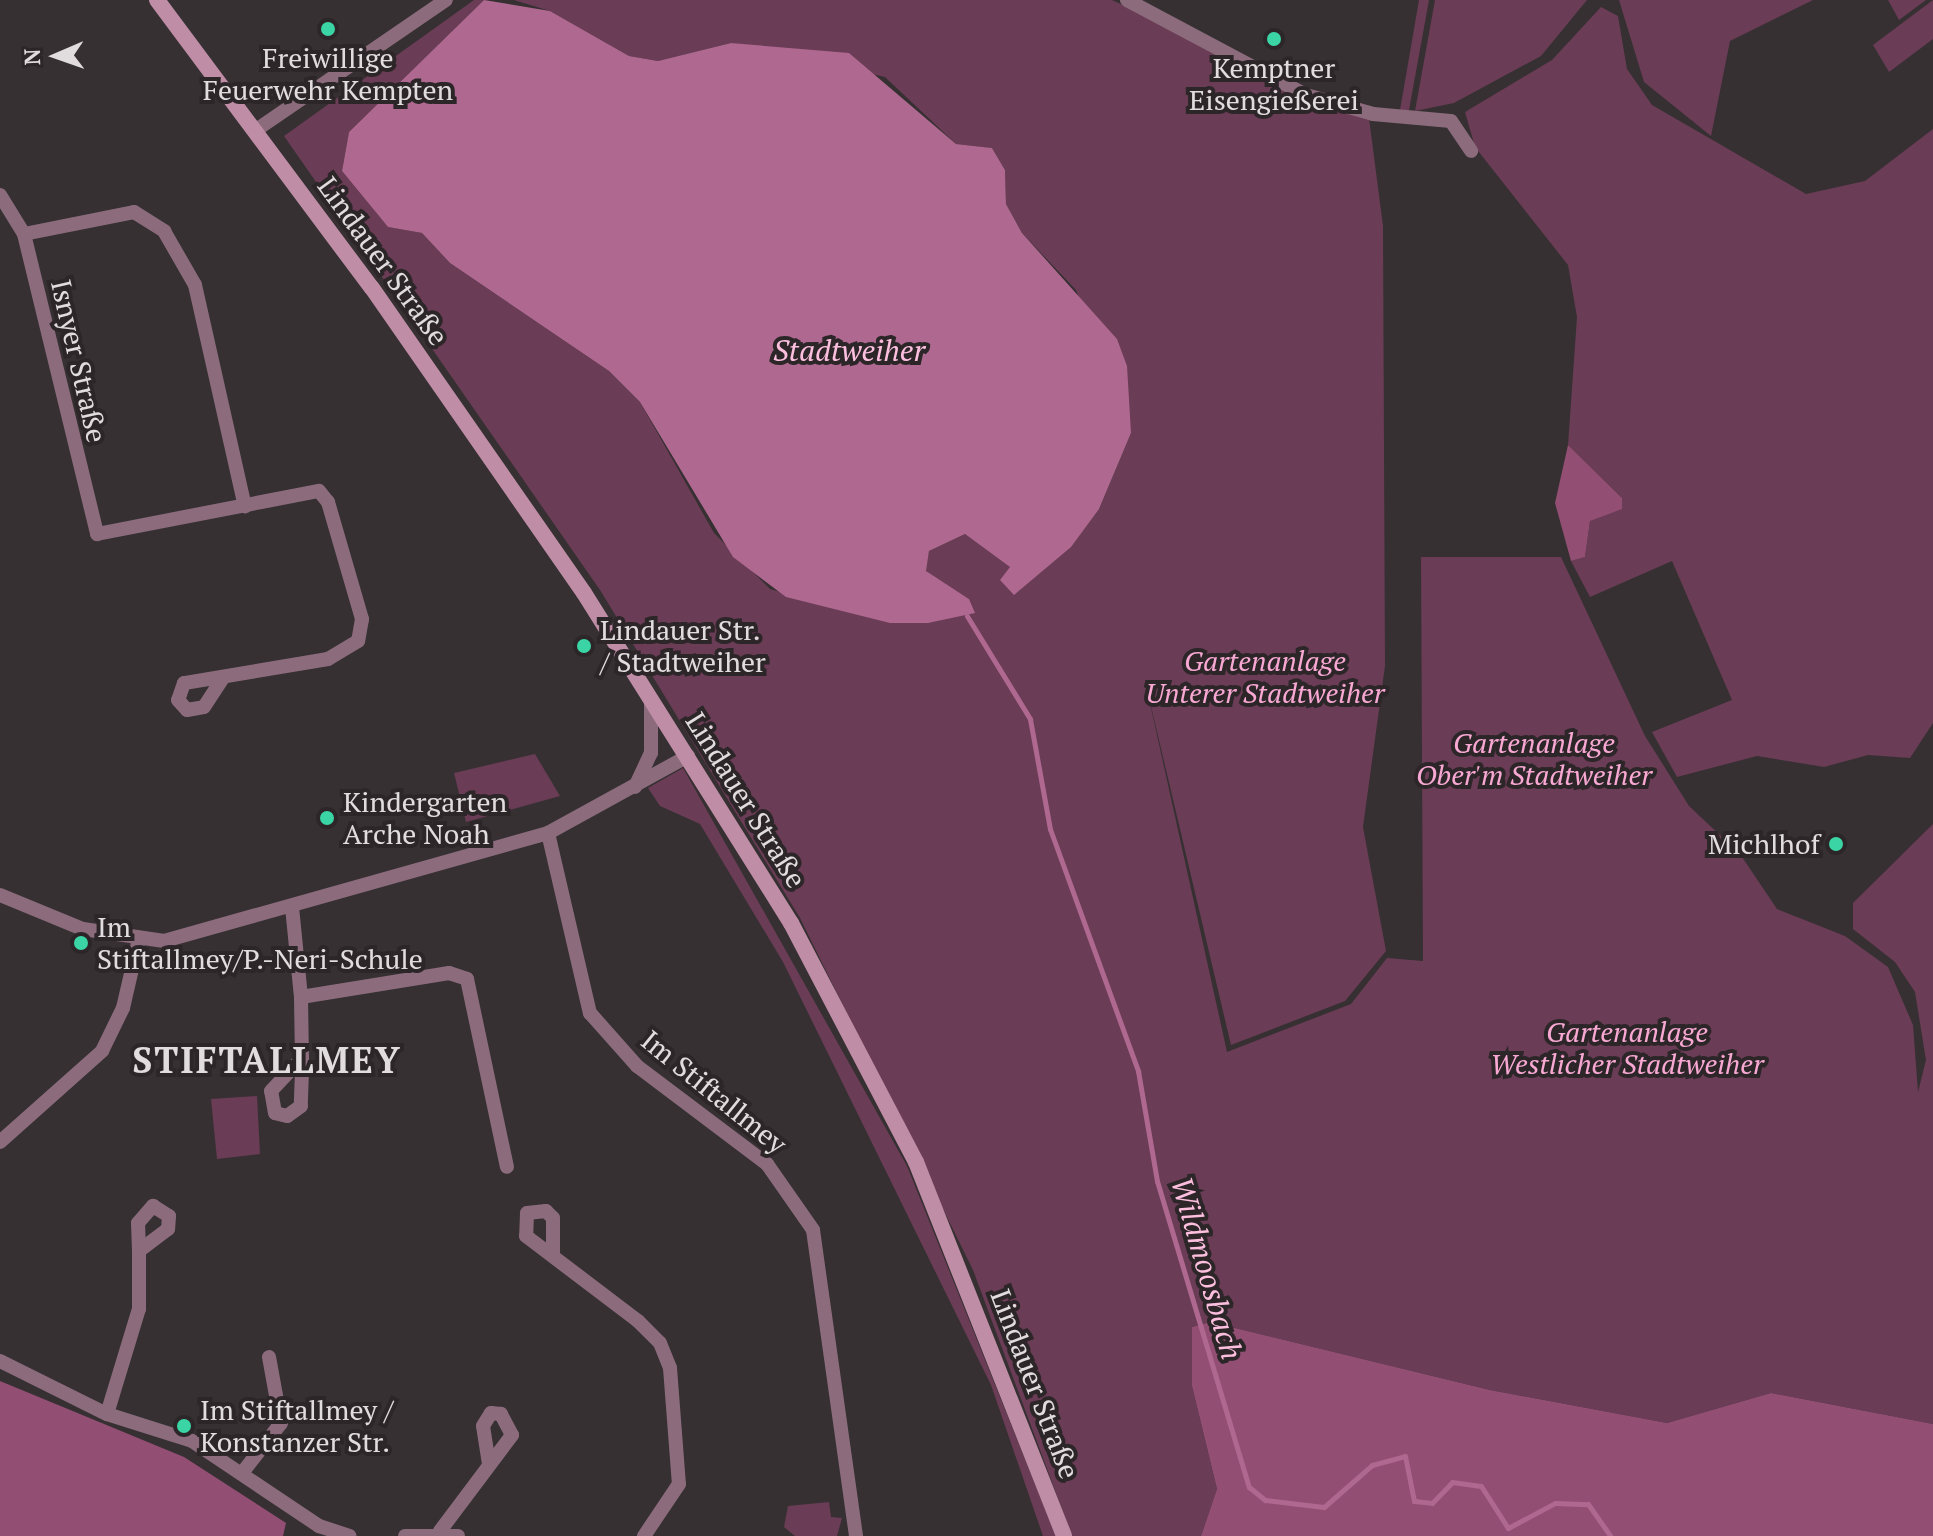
<!DOCTYPE html>
<html>
<head>
<meta charset="utf-8">
<style>
	body { margin:0 }
	#map { position:relative; width:1933px; height:1536px; overflow:hidden; background:#363032; font-family:"PT Serif",serif }
	div>[style] { position:absolute }
	.green>* { inset:0; background:#6a3c55 }
	.forest>* { inset:0; background:#934e74 }
	.water>* { inset:0; background:#af688f }
	.stream>* { height:5px; margin:-2.5px; padding:0 2.5px; transform-origin:2.5px; border-radius:2.5px; background:#af688f }
	.minor>* { height:14px; margin:-7px; padding:0 7px; transform-origin:7px; border-radius:7px; background:#8c6c7c }
	.secondary>* { height:16px; margin:-8px; padding:0 8px; transform-origin:8px; border-radius:8px; background:#bf8da6 }
	.dots>* { width:22px; height:22px; translate:-50% -50%; box-sizing:border-box; border:4px solid #2c2629; border-radius:50% }
	span { translate:-50% -50%; white-space:nowrap; text-align:center; line-height:1.15; -webkit-text-stroke:8px #2c2629; paint-order:stroke }
	.poi-label { font-size:28px; color:#e1dddf }
	.left { translate:0 -50%; text-align:left }
	.right { translate:-100% -50%; text-align:right }
	.street-label { font-size:28px; color:#e1dddf }
	.park-label { font-size:28px; color:#f8a8d2; font-style:italic }
	.water-label { font-size:30px; color:#fcbfde; font-style:italic }
	.district-label { font-size:36px; color:#e1dddf; font-weight:700; letter-spacing:2px }
	.north { position:absolute; left:16px; top:16px; width:80px; height:80px; -webkit-text-stroke:6px #2c2629; paint-order:stroke; rotate:268deg; font-size:22px; font-weight:700; line-height:32px; text-align:center; color:#e1dddf }
	.north::after { content:''; display:block; margin:auto; width:28px; height:36px; background:#e1dddf; clip-path:polygon(50% 0,100% 100%,50% 72%,0 100%) }
</style>
</head>
<body>
<div id="map">
	<div class="green">
		<div style="clip-path:polygon(474px 0,484px 0,349px 132px,342px 171px,388px 227px,422px 233px,450px 263px,609px 371px,640px 402px,714px 533px,770px 589px,828px 606px,969px 599px,925px 571px,929px 551px,965px 534px,1011px 567px,1099px 509px,1131px 433px,1076px 290px,1022px 233px,1006px 204px,1005px 170px,992px 148px,956px 144px,885px 77px,731px 43px,658px 61px,629px 56px,550px 11px,514px 0,1112px 0,1369px 118px,1383px 226px,1385px 666px,1363px 827px,1386px 951px,1345px 1001px,1231px 1045px,1146px 685px,1227px 1052px,1351px 1004px,1387px 958px,1423px 961px,1421px 557px,1561px 557px,1645px 736px,1689px 806px,1740px 854px,1777px 909px,1845px 936px,1888px 967px,1913px 1025px,1918px 1092px,1926px 1060px,1915px 992px,1895px 962px,1853px 929px,1853px 903px,1933px 824px,1933px 1424px,1771px 1393px,1667px 1423px,1490px 1390px,1210px 1322px,1192px 1327px,1192px 1386px,1217px 1489px,1201px 1536px,1072px 1536px,973px 1270px,800px 918px,600px 590px,284px 136px)"></div>
		<div style="clip-path:polygon(1419px 0,1429px 0,1409px 110px,1400px 110px)"></div>
		<div style="clip-path:polygon(1435px 0,1587px 0,1541px 56px,1454px 103px,1415px 111px)"></div>
		<div style="clip-path:polygon(1619px 0,1813px 0,1730px 41px,1711px 136px,1644px 82px)"></div>
		<div style="clip-path:polygon(1888px 0,1926px 0,1899px 20px)"></div>
		<div style="clip-path:polygon(1933px 0,1933px 39px,1889px 72px,1873px 45px)"></div>
		<div style="clip-path:polygon(1601px 7px,1618px 16px,1627px 69px,1652px 105px,1806px 194px,1865px 181px,1933px 129px,1933px 723px,1910px 758px,1868px 755px,1824px 767px,1757px 756px,1677px 777px,1652px 732px,1732px 700px,1672px 561px,1590px 597px,1571px 561px,1585px 557px,1590px 521px,1622px 498px,1568px 445px,1577px 317px,1568px 265px,1475px 147px,1465px 112px,1552px 60px)"></div>
		<div style="clip-path:polygon(535px 754px,560px 796px,466px 822px,454px 773px)"></div>
		<div style="clip-path:polygon(683px 768px,907px 1166px,1056px 1536px,1043px 1536px,991px 1385px,783px 962px,700px 824px,660px 806px,648px 788px)"></div>
		<div style="clip-path:polygon(257px 1096px,260px 1154px,217px 1159px,211px 1099px)"></div>
		<div style="clip-path:polygon(829px 1502px,831px 1517px,842px 1518px,837px 1536px,795px 1536px,784px 1527px,788px 1506px)"></div>
	</div>
	<div class="forest">
		<div style="clip-path:polygon(1568px 445px,1622px 498px,1622px 509px,1590px 521px,1585px 557px,1571px 561px,1555px 503px)"></div>
		<div style="clip-path:polygon(1210px 1322px,1490px 1390px,1667px 1423px,1771px 1393px,1933px 1424px,1933px 1536px,1201px 1536px,1217px 1489px,1192px 1386px,1192px 1327px)"></div>
		<div style="clip-path:polygon(0 1381px,184px 1457px,286px 1523px,283px 1536px,0 1536px)"></div>
	</div>
	<div class="water">
		<div style="clip-path:polygon(484px 0,550px 11px,629px 56px,658px 61px,731px 43px,849px 53px,956px 144px,992px 148px,1005px 170px,1006px 204px,1022px 233px,1117px 339px,1127px 366px,1131px 433px,1099px 509px,1071px 547px,1014px 595px,1000px 580px,1010px 567px,965px 534px,929px 551px,926px 571px,969px 599px,975px 613px,928px 623px,890px 623px,786px 597px,733px 557px,640px 402px,609px 371px,450px 263px,422px 233px,388px 227px,342px 171px,349px 132px)"></div>
	</div>
	<div class="stream">
		<div style="left:967px;top:616px;width:121px;rotate:58.5deg"></div>
		<div style="left:1030px;top:719px;width:112px;rotate:79.7deg"></div>
		<div style="left:1050px;top:829px;width:258px;rotate:70deg"></div>
		<div style="left:1138px;top:1071px;width:112px;rotate:80.2deg"></div>
		<div style="left:1157px;top:1181px;width:320px;rotate:73.3deg"></div>
		<div style="left:1249px;top:1487px;width:21px;rotate:39deg"></div>
		<div style="left:1265px;top:1500px;width:59px;rotate:6.8deg"></div>
		<div style="left:1324px;top:1507px;width:64px;rotate:-41.2deg"></div>
		<div style="left:1372px;top:1465px;width:34px;rotate:-15deg"></div>
		<div style="left:1405px;top:1456px;width:46px;rotate:78.7deg"></div>
		<div style="left:1414px;top:1501px;width:18px;rotate:6deg"></div>
		<div style="left:1432px;top:1503px;width:29px;rotate:-46deg"></div>
		<div style="left:1452px;top:1482px;width:29px;rotate:8deg"></div>
		<div style="left:1481px;top:1486px;width:50px;rotate:57.3deg"></div>
		<div style="left:1508px;top:1528px;width:53px;rotate:-28deg"></div>
		<div style="left:1555px;top:1503px;width:33px;rotate:2deg"></div>
		<div style="left:1588px;top:1504px;width:39px;rotate:55deg"></div>
	</div>
	<div class="minor">
		<div style="left:1127px;top:0;width:203px;rotate:28deg"></div>
		<div style="left:1306px;top:95px;width:70px;rotate:15.8deg"></div>
		<div style="left:1373px;top:114px;width:78px;rotate:5.1deg"></div>
		<div style="left:1451px;top:121px;width:36px;rotate:56deg"></div>
		<div style="left:256px;top:130px;width:230px;rotate:-34.4deg"></div>
		<div style="left:0;top:195px;width:46px;rotate:58.4deg"></div>
		<div style="left:24px;top:234px;width:309px;rotate:76.3deg"></div>
		<div style="left:97px;top:534px;width:226px;rotate:-11deg"></div>
		<div style="left:319px;top:491px;width:14px;rotate:51deg"></div>
		<div style="left:328px;top:502px;width:122px;rotate:73.8deg"></div>
		<div style="left:362px;top:619px;width:22px;rotate:100deg"></div>
		<div style="left:358px;top:641px;width:35px;rotate:149deg"></div>
		<div style="left:328px;top:659px;width:146px;rotate:170.5deg"></div>
		<div style="left:184px;top:683px;width:18px;rotate:109deg"></div>
		<div style="left:178px;top:700px;width:13px;rotate:48deg"></div>
		<div style="left:187px;top:710px;width:17px;rotate:-10deg"></div>
		<div style="left:204px;top:707px;width:33px;rotate:-57deg"></div>
		<div style="left:24px;top:234px;width:112px;rotate:-11.3deg"></div>
		<div style="left:134px;top:212px;width:36px;rotate:32deg"></div>
		<div style="left:164px;top:231px;width:62px;rotate:60.1deg"></div>
		<div style="left:195px;top:285px;width:227px;rotate:77.3deg"></div>
		<div style="left:635px;top:787px;width:38px;rotate:-65deg"></div>
		<div style="left:651px;top:753px;width:53px;rotate:-90deg"></div>
		<div style="left:548px;top:833px;width:185px;rotate:76.9deg"></div>
		<div style="left:590px;top:1013px;width:71px;rotate:48.4deg"></div>
		<div style="left:637px;top:1066px;width:163px;rotate:37deg"></div>
		<div style="left:767px;top:1164px;width:80px;rotate:55.1deg"></div>
		<div style="left:813px;top:1230px;width:309px;rotate:82deg"></div>
		<div style="left:0;top:895px;width:90px;rotate:22.3deg"></div>
		<div style="left:83px;top:929px;width:82px;rotate:8.4deg"></div>
		<div style="left:164px;top:941px;width:399px;rotate:-15.7deg"></div>
		<div style="left:548px;top:833px;width:160px;rotate:-28.8deg"></div>
		<div style="left:292px;top:907px;width:90px;rotate:84.3deg"></div>
		<div style="left:301px;top:997px;width:61px;rotate:89.1deg"></div>
		<div style="left:302px;top:1058px;width:12px;rotate:90deg"></div>
		<div style="left:302px;top:1070px;width:36px;rotate:92deg"></div>
		<div style="left:301px;top:1106px;width:17px;rotate:144deg"></div>
		<div style="left:287px;top:1116px;width:12px;rotate:-166deg"></div>
		<div style="left:275px;top:1113px;width:22px;rotate:-100deg"></div>
		<div style="left:271px;top:1091px;width:45px;rotate:-46.8deg"></div>
		<div style="left:301px;top:997px;width:150px;rotate:-9.2deg"></div>
		<div style="left:449px;top:973px;width:19px;rotate:18deg"></div>
		<div style="left:467px;top:979px;width:192px;rotate:78deg"></div>
		<div style="left:0;top:1142px;width:137px;rotate:-41.7deg"></div>
		<div style="left:102px;top:1051px;width:48px;rotate:-64deg"></div>
		<div style="left:123px;top:1008px;width:67px;rotate:-77deg"></div>
		<div style="left:153px;top:1206px;width:19px;rotate:32deg"></div>
		<div style="left:169px;top:1216px;width:13px;rotate:94deg"></div>
		<div style="left:168px;top:1229px;width:36px;rotate:143deg"></div>
		<div style="left:139px;top:1251px;width:28px;rotate:-92deg"></div>
		<div style="left:138px;top:1223px;width:23px;rotate:-49deg"></div>
		<div style="left:553px;top:1254px;width:36px;rotate:-90deg"></div>
		<div style="left:553px;top:1218px;width:10px;rotate:-135deg"></div>
		<div style="left:546px;top:1211px;width:19px;rotate:174deg"></div>
		<div style="left:527px;top:1213px;width:23px;rotate:92deg"></div>
		<div style="left:526px;top:1236px;width:141px;rotate:37.2deg"></div>
		<div style="left:638px;top:1321px;width:31px;rotate:45deg"></div>
		<div style="left:660px;top:1343px;width:27px;rotate:68deg"></div>
		<div style="left:670px;top:1368px;width:116px;rotate:85.6deg"></div>
		<div style="left:679px;top:1484px;width:63px;rotate:123.9deg"></div>
		<div style="left:0;top:1361px;width:119px;rotate:26.4deg"></div>
		<div style="left:107px;top:1414px;width:89px;rotate:17.6deg"></div>
		<div style="left:192px;top:1441px;width:153px;rotate:33.8deg"></div>
		<div style="left:319px;top:1526px;width:32px;rotate:18deg"></div>
		<div style="left:107px;top:1414px;width:110px;rotate:-73.1deg"></div>
		<div style="left:139px;top:1309px;width:58px;rotate:-90deg"></div>
		<div style="left:242px;top:1473px;width:63px;rotate:-52deg"></div>
		<div style="left:281px;top:1423px;width:67px;rotate:-100.3deg"></div>
		<div style="left:440px;top:1531px;width:120px;rotate:-53.1deg"></div>
		<div style="left:512px;top:1435px;width:24px;rotate:-118deg"></div>
		<div style="left:501px;top:1414px;width:10px;rotate:-174deg"></div>
		<div style="left:491px;top:1413px;width:15px;rotate:122deg"></div>
		<div style="left:483px;top:1426px;width:37px;rotate:81deg"></div>
		<div style="left:405px;top:1536px;width:53px"></div>
	</div>
	<div class="secondary">
		<div style="left:157px;top:0;width:359px;rotate:53.3deg"></div>
		<div style="left:372px;top:288px;width:371px;rotate:55.2deg"></div>
		<div style="left:584px;top:593px;width:390px;rotate:57.9deg"></div>
		<div style="left:791px;top:923px;width:270px;rotate:62.4deg"></div>
		<div style="left:916px;top:1162px;width:402px;rotate:68.4deg"></div>
	</div>
	<div class="dots">
		<div style="left:328px;top:29px;background:#3bd4a4"></div>
		<div style="left:1274px;top:39px;background:#3bd4a4"></div>
		<div style="left:584px;top:646px;background:#3bd4a4"></div>
		<div style="left:327px;top:818px;background:#3bd4a4"></div>
		<div style="left:1836px;top:844px;background:#3bd4a4"></div>
		<div style="left:81px;top:943px;background:#3bd4a4"></div>
		<div style="left:184px;top:1426px;background:#3bd4a4"></div>
	</div>
	<div class="poi-label">
		<span style="left:328px;top:74px">Freiwillige<br>Feuerwehr Kempten</span>
		<span style="left:1274px;top:84px">Kemptner<br>Eisengießerei</span>
		<span class="left" style="left:600px;top:646px">Lindauer Str.<br>/ Stadtweiher</span>
		<span class="left" style="left:343px;top:818px">Kindergarten<br>Arche Noah</span>
		<span class="right" style="left:1820px;top:844px">Michlhof</span>
		<span class="left" style="left:97px;top:943px">Im<br>Stiftallmey/P.-Neri-Schule</span>
		<span class="left" style="left:200px;top:1426px">Im Stiftallmey /<br>Konstanzer Str.</span>
	</div>
	<div class="street-label">
		<span style="left:383px;top:261px;rotate:54deg">Lindauer Straße</span>
		<span style="left:79px;top:361px;rotate:77deg">Isnyer Straße</span>
		<span style="left:746px;top:800px;rotate:58deg">Lindauer Straße</span>
		<span style="left:714px;top:1092px;rotate:39deg">Im Stiftallmey</span>
		<span style="left:1035px;top:1384px;rotate:69deg">Lindauer Straße</span>
	</div>
	<div class="park-label">
		<span style="left:1265px;top:677px">Gartenanlage<br>Unterer Stadtweiher</span>
		<span style="left:1534px;top:759px">Gartenanlage<br>Ober'm Stadtweiher</span>
		<span style="left:1627px;top:1048px">Gartenanlage<br>Westlicher Stadtweiher</span>
	</div>
	<div class="water-label">
		<span style="left:849px;top:350px">Stadtweiher</span>
		<span style="left:1207px;top:1268px;rotate:74deg">Wildmoosbach</span>
	</div>
	<div class="district-label">
		<span style="left:267px;top:1060px">STIFTALLMEY</span>
	</div>
	<div class="north">N</div>
</div>
</body>
</html>
